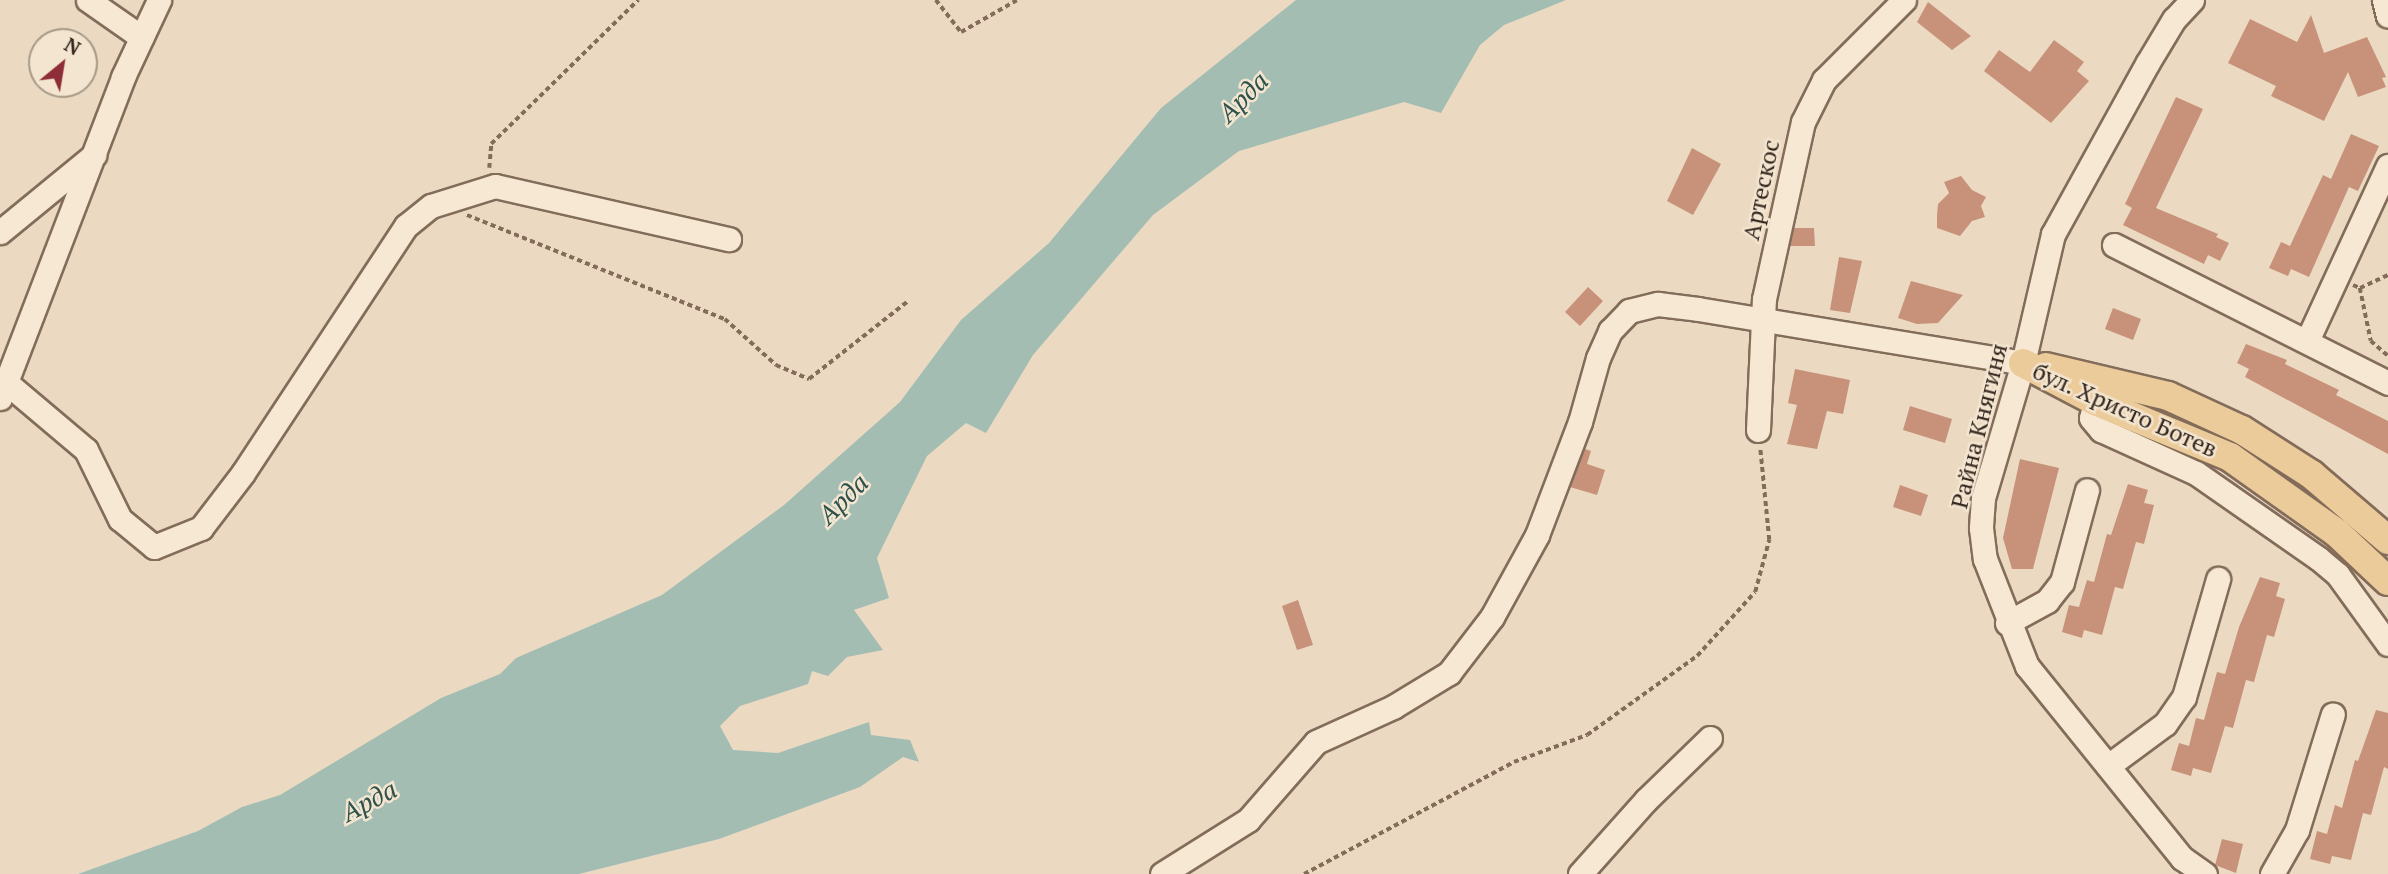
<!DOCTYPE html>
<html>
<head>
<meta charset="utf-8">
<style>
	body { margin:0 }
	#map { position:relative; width:2388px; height:874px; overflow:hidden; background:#ebdac1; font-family:"PT Serif",serif }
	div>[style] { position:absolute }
	.water>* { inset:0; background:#a3bdb3 }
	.building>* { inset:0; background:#c79279 }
	.path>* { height:3.5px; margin-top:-1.75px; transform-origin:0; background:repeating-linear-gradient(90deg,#836c5a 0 5px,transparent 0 8.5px) }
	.roads { filter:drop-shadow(2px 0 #836c5a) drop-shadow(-2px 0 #836c5a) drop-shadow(0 2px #836c5a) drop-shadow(0 -2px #836c5a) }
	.minor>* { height:23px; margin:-11.5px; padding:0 11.5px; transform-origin:11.5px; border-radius:11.5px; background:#f6e8d3 }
	.major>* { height:28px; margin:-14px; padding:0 14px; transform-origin:14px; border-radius:14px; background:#eccb9a }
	span { translate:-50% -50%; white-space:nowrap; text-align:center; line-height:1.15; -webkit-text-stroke:5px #f3e5d0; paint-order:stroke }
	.street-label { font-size:24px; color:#33261d }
	.water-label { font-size:26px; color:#2d524c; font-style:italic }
	.north { position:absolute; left:28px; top:28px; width:70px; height:70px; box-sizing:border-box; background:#f3e5d0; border:2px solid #a69988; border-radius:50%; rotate:30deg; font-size:19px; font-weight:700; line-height:28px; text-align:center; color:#33261d }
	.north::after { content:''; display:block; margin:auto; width:24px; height:32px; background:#8e2d37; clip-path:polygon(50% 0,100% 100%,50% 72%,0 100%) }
</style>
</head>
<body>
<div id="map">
	<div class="water">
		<div style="clip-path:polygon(1296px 0,1566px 0,1504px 25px,1480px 45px,1441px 113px,1404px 102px,1239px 151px,1153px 215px,1033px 355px,986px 433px,966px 423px,927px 456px,877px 558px,889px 598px,854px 610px,883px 650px,847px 657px,828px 676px,812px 671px,808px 684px,740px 706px,720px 726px,733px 750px,778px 753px,869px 722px,871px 735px,910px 740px,919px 762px,903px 757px,860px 787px,719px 839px,579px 874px,78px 874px,198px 831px,242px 807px,280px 795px,441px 698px,500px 674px,516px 658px,662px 595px,784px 505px,900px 402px,961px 320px,1049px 243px,1161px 108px)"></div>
	</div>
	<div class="building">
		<div style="clip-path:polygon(1928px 2px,1971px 36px,1952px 50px,1917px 22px)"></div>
		<div style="clip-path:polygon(2311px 15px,2324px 53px,2367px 37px,2386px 77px,2382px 78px,2386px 87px,2358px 97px,2348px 72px,2324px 121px,2271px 96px,2276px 86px,2228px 63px,2250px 19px,2297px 42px)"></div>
		<div style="clip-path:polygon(2054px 40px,2084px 62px,2077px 71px,2089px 81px,2051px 123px,1984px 71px,1999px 50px,2030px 72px)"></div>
		<div style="clip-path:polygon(2176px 97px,2203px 109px,2156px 208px,2218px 234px,2216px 237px,2229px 243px,2220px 261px,2208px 255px,2204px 264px,2123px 225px,2132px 208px,2125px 204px)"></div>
		<div style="clip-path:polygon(2351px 134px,2379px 146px,2358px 191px,2349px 187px,2309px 277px,2291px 269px,2288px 276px,2269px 268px,2281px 242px,2290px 246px,2323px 175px,2331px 179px)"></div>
		<div style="clip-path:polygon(1692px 148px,1721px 164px,1693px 215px,1667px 201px)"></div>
		<div style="clip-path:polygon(1961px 176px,1972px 190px,1986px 197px,1981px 206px,1985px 217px,1972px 221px,1960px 236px,1937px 228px,1937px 215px,1938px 204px,1949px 193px,1944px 182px)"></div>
		<div style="clip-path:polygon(1794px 228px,1814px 228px,1815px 246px,1790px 246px)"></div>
		<div style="clip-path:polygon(1839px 257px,1862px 261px,1850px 313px,1830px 310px)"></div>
		<div style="clip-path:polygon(1911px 281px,1963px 295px,1938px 323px,1917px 324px,1898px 318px)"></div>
		<div style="clip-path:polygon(1588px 287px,1603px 301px,1580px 326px,1565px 312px)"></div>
		<div style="clip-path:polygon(2113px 308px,2141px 319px,2133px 340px,2105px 329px)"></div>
		<div style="clip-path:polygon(2246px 344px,2287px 360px,2285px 364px,2339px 390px,2336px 395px,2388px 421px,2388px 454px,2245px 377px,2249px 369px,2237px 363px)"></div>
		<div style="clip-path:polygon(1795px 369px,1850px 380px,1843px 414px,1827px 411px,1817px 449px,1787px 444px,1797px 405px,1788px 403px)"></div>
		<div style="clip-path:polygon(1910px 406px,1952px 419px,1945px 443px,1903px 430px)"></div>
		<div style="clip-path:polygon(1585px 449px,1591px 451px,1587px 464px,1605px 470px,1597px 495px,1570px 487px)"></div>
		<div style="clip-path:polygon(2020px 459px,2059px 468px,2033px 569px,2012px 569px,2003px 538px)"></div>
		<div style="clip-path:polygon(2128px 484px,2148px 490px,2144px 503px,2154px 505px,2144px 544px,2136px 542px,2123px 589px,2115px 587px,2102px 635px,2084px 630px,2082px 638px,2062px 632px,2069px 605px,2079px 607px,2087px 580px,2094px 582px,2107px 534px,2111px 535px)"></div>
		<div style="clip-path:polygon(1900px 485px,1928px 495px,1921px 516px,1893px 507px)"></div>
		<div style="clip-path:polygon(2260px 577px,2280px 583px,2276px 596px,2285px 599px,2274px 637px,2267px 635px,2254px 682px,2246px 680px,2233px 728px,2225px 726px,2211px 773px,2193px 768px,2191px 776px,2171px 770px,2179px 743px,2189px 746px,2196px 718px,2204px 720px,2217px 672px,2225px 674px,2239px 627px)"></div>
		<div style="clip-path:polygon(1298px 600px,1313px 645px,1297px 650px,1282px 606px)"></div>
		<div style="clip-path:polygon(2376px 710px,2388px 713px,2388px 769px,2384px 767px,2371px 815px,2363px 813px,2351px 860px,2332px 856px,2330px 864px,2310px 859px,2317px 831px,2327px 834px,2335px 805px,2342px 808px,2355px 760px,2358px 761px)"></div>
		<div style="clip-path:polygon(2222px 839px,2243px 844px,2236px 873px,2215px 865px)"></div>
	</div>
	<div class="path">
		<div style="left:936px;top:0;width:41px;rotate:52deg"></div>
		<div style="left:961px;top:32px;width:64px;rotate:-29.7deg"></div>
		<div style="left:489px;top:168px;width:24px;rotate:-85deg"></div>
		<div style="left:491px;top:144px;width:206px;rotate:-44.4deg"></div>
		<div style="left:467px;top:215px;width:278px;rotate:22deg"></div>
		<div style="left:725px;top:319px;width:69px;rotate:42deg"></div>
		<div style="left:776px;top:365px;width:36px;rotate:23deg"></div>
		<div style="left:809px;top:379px;width:125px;rotate:-38.2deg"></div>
		<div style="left:2353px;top:285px;width:8px;rotate:23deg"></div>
		<div style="left:2360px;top:288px;width:54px;rotate:78.3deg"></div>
		<div style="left:2371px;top:341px;width:23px;rotate:41deg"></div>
		<div style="left:2360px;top:288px;width:31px;rotate:-25deg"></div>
		<div style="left:1304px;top:874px;width:238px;rotate:-28.1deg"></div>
		<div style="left:1514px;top:762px;width:78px;rotate:-20.3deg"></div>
		<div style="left:1587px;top:735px;width:135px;rotate:-35.7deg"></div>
		<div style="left:1697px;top:656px;width:86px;rotate:-47.8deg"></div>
		<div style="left:1755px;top:592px;width:54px;rotate:-74.9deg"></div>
		<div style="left:1769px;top:540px;width:91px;rotate:-95.6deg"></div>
	</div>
	<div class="roads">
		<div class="minor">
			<div style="left:88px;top:0;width:65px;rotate:34.9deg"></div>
			<div style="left:2192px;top:0;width:26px;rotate:133deg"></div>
			<div style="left:2174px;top:19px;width:52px;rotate:121deg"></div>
			<div style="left:2147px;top:64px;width:194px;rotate:118.9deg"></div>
			<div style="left:2053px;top:234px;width:132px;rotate:103.1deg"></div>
			<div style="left:2023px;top:363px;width:141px;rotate:106.5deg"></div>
			<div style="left:1983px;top:498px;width:30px;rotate:94deg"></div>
			<div style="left:1981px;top:528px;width:31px;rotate:83deg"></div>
			<div style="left:1985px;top:559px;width:115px;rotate:68.6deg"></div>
			<div style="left:2027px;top:666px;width:247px;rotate:51.1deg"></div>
			<div style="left:2182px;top:858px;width:28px;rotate:35deg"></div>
			<div style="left:2384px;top:0;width:16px;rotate:76deg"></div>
			<div style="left:0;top:232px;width:122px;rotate:-39.3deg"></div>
			<div style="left:2114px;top:245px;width:307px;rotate:26.7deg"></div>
			<div style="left:2307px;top:341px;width:193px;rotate:-65.2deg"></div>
			<div style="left:8px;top:384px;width:102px;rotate:40.2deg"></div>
			<div style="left:86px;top:450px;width:77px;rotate:63.8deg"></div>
			<div style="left:120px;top:519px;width:44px;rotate:39.5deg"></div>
			<div style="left:154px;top:547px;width:51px;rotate:-22deg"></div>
			<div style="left:201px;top:528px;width:69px;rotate:-52.6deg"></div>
			<div style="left:243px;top:473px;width:296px;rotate:-56.6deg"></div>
			<div style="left:406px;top:226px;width:32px;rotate:-39deg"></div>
			<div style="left:431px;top:206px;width:67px;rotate:-17.4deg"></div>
			<div style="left:495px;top:186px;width:240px;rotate:12.8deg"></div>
			<div style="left:0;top:398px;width:344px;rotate:-69deg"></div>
			<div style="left:123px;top:77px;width:85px;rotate:-64.9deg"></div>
			<div style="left:2095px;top:401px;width:17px;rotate:103deg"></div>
			<div style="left:2091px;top:418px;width:16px;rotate:50deg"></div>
			<div style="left:2101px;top:430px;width:104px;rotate:24.4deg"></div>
			<div style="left:2196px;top:473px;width:149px;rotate:34.9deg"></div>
			<div style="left:2318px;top:558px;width:26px;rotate:40deg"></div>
			<div style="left:2338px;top:575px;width:85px;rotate:54.1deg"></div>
			<div style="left:1758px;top:430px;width:131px;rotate:-87.4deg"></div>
			<div style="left:1764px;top:299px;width:181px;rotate:-77.6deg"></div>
			<div style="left:1803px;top:122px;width:47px;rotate:-63.4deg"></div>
			<div style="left:1824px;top:80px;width:113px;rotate:-45deg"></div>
			<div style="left:2007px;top:623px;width:46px;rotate:-28.8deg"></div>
			<div style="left:2047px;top:601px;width:24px;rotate:-52deg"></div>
			<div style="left:2062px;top:582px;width:95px;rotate:-74.8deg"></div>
			<div style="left:2108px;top:766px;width:71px;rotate:-36.4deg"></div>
			<div style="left:2165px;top:724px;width:33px;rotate:-55deg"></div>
			<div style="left:2184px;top:697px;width:123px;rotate:-73.9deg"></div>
			<div style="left:1162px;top:874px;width:102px;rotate:-32.1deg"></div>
			<div style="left:1248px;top:820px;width:103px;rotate:-48.9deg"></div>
			<div style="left:1316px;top:742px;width:85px;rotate:-24.4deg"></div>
			<div style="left:1393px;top:707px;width:66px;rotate:-31.3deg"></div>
			<div style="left:1449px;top:673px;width:71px;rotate:-52.5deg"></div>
			<div style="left:1492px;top:617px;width:94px;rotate:-61.2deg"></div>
			<div style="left:1537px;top:535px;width:121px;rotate:-69.2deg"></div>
			<div style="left:1580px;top:422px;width:66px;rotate:-74.3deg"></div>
			<div style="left:1598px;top:358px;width:30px;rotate:-66deg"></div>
			<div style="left:1610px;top:331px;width:28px;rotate:-46deg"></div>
			<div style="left:1629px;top:311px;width:30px;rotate:-14deg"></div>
			<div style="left:1658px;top:304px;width:40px;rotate:7.1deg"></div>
			<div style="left:1698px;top:309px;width:329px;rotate:9.4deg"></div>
			<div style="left:1580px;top:874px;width:99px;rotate:-48.3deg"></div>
			<div style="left:1646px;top:800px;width:89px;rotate:-44.1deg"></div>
			<div style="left:2272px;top:874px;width:51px;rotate:-60.4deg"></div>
			<div style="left:2297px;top:830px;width:121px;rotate:-72.8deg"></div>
		</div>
		<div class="major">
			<div style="left:2023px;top:363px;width:81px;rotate:27.8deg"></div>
			<div style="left:2095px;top:401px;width:146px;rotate:22.5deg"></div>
			<div style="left:2230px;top:457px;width:131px;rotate:35.4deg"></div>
			<div style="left:2337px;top:533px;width:70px;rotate:43.3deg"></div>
			<div style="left:2046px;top:367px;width:125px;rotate:13.4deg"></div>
			<div style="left:2168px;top:396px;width:81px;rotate:24.7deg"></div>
			<div style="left:2242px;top:430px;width:83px;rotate:32.7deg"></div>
			<div style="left:2312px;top:475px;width:100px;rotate:40.5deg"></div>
		</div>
	</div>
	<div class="street-label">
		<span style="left:1761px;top:190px;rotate:-78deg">Артескос</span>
		<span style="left:2125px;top:410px;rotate:24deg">бул. Христо Ботев</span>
		<span style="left:1979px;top:426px;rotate:-76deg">Райна Княгиня</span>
	</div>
	<div class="water-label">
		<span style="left:1243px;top:97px;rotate:-45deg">Арда</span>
		<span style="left:843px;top:499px;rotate:-45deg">Арда</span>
		<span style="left:369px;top:801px;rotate:-28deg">Арда</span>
	</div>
	<div class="north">N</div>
</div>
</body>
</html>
